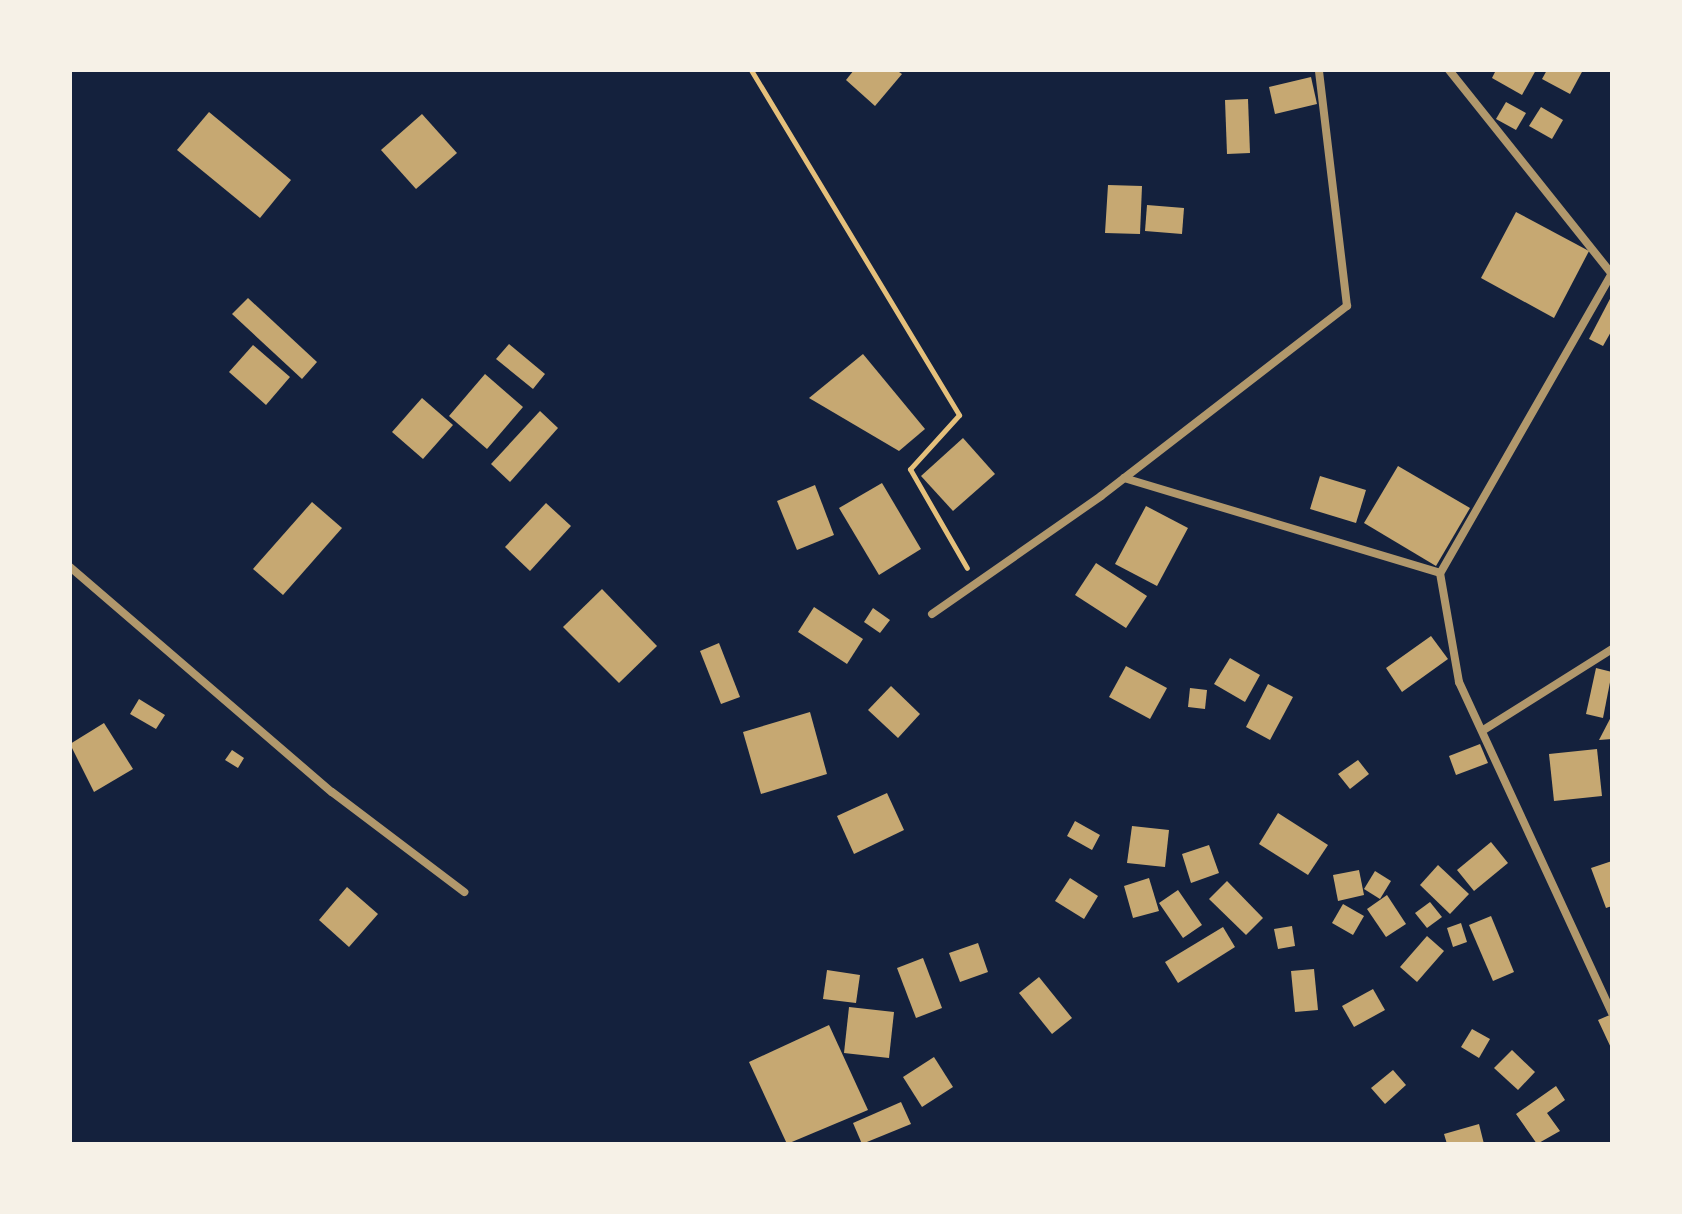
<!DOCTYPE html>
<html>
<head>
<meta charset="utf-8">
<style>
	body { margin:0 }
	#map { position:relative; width:1682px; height:1214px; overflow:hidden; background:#14213d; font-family:Barlow,sans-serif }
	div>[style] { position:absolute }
	.building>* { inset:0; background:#c6a872 }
	.path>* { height:5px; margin:-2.5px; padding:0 2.5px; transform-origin:2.5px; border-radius:2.5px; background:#e5c07b }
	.minor>* { height:8px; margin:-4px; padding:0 4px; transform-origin:4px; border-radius:4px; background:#b1986c }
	span { translate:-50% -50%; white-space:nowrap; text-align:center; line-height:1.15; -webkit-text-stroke:6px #f6f1e7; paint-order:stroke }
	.frame { position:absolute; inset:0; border:72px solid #f6f1e7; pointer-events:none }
</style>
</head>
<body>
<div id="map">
	<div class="building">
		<div style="clip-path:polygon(854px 70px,896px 70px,902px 74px,875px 106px,846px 80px)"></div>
		<div style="clip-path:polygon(1496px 70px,1536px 70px,1522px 95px,1492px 78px)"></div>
		<div style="clip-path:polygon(1547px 70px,1583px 70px,1570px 94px,1542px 79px)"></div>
		<div style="clip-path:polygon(1311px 77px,1317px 104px,1275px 114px,1269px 87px)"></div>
		<div style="clip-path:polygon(1248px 99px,1250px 153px,1227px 154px,1225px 100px)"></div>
		<div style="clip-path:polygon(1506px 102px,1526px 113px,1516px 130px,1496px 119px)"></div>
		<div style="clip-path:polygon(1541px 107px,1563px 120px,1552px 139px,1529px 126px)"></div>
		<div style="clip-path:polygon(209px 112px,291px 180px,260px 218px,177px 150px)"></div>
		<div style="clip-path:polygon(422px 114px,457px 153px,416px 189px,381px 150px)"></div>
		<div style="clip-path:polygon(1108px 185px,1142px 186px,1140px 234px,1105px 233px)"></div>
		<div style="clip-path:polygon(1147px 205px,1184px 208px,1182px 234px,1145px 231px)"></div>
		<div style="clip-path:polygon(1516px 212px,1589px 251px,1554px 318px,1481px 278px)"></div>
		<div style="clip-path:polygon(1612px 295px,1612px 330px,1603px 346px,1589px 339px)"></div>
		<div style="clip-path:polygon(248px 298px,317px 362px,302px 379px,232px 314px)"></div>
		<div style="clip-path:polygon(509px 344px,545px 374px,533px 389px,496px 359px)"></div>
		<div style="clip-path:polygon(253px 345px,290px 377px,266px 405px,229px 372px)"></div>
		<div style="clip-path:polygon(863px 354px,925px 429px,899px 451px,809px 398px)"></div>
		<div style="clip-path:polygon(485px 374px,523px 407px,487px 449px,449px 416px)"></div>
		<div style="clip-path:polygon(422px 398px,453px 425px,423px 459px,392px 432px)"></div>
		<div style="clip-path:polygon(540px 411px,558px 428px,510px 482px,491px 464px)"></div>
		<div style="clip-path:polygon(963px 438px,995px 474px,953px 511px,921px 476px)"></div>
		<div style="clip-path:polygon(1398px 466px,1470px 508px,1436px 566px,1364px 523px)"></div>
		<div style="clip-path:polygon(1320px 476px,1366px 490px,1356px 523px,1310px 509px)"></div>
		<div style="clip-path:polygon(882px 483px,921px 549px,879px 575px,839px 508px)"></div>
		<div style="clip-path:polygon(815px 485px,834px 535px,797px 550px,777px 501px)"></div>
		<div style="clip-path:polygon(312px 502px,342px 528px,283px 595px,253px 569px)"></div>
		<div style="clip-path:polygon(546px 503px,571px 526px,530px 571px,505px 547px)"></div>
		<div style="clip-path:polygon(1146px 506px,1188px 528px,1157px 586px,1115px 564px)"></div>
		<div style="clip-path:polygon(1096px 563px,1147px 596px,1126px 628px,1075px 595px)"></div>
		<div style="clip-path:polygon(602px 589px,657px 646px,619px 683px,563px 627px)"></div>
		<div style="clip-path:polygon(814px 607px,863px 639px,847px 664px,798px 632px)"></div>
		<div style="clip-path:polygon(873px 608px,890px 620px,880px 633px,864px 622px)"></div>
		<div style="clip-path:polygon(1431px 636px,1448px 659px,1402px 692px,1386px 668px)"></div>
		<div style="clip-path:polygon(719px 643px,740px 697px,721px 704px,700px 651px)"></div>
		<div style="clip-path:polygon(1230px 658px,1260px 675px,1245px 702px,1214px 684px)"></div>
		<div style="clip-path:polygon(1126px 666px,1167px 688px,1150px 719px,1109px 697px)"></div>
		<div style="clip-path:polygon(1596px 668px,1612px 672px,1603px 718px,1586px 714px)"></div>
		<div style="clip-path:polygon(1268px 684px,1293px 697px,1270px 740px,1246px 727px)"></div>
		<div style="clip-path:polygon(891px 686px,920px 714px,898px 738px,868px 710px)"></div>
		<div style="clip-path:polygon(1190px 688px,1207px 690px,1205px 709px,1188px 707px)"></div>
		<div style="clip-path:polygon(139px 699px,165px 715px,156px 729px,130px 714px)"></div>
		<div style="clip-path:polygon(810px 712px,827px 774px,761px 794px,743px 732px)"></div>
		<div style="clip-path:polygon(1612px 715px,1612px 739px,1599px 740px)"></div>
		<div style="clip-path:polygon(104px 723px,133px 769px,94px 792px,70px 744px)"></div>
		<div style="clip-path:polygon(1480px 744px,1488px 763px,1456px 775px,1449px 756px)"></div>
		<div style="clip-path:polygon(1597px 749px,1602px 796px,1554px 801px,1549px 754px)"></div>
		<div style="clip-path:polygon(232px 750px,244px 758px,238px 768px,225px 760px)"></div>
		<div style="clip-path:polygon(1358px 760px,1369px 774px,1350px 789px,1338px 774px)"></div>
		<div style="clip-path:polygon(887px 793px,904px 830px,854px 854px,837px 816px)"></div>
		<div style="clip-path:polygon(1278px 813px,1328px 845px,1308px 875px,1259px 844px)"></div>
		<div style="clip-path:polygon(1075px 821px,1100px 835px,1092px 850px,1067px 836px)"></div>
		<div style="clip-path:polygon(1132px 826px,1169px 830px,1165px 867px,1127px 863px)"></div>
		<div style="clip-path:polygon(1491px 842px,1508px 863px,1474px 891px,1457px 870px)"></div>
		<div style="clip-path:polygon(1209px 845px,1219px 873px,1191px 883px,1182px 854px)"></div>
		<div style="clip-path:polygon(1612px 861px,1612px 906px,1606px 908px,1591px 868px)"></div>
		<div style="clip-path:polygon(1438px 865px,1469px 894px,1450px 914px,1420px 885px)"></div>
		<div style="clip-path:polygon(1359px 870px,1364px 895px,1338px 901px,1333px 875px)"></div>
		<div style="clip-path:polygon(1375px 871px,1391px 881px,1380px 899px,1364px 889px)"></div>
		<div style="clip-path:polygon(1070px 878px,1098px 896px,1084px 919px,1055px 901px)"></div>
		<div style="clip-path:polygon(1149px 878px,1159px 911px,1133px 918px,1124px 886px)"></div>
		<div style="clip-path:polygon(1227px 881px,1263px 918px,1246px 935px,1209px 899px)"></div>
		<div style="clip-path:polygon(347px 887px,378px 914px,349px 947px,319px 920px)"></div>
		<div style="clip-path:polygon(1178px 890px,1202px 925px,1183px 938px,1159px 903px)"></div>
		<div style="clip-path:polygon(1387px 895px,1406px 924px,1386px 937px,1367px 909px)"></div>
		<div style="clip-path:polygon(1430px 902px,1442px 917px,1427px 928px,1415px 913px)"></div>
		<div style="clip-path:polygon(1343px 904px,1364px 916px,1353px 935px,1332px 923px)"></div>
		<div style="clip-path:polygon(1491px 916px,1514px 972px,1493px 981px,1469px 925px)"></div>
		<div style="clip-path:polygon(1461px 923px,1467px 942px,1453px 947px,1447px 928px)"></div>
		<div style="clip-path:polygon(1292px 926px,1295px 946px,1278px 949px,1274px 929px)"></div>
		<div style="clip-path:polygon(1223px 927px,1235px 947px,1178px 983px,1165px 962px)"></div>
		<div style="clip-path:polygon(1427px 936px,1444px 951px,1417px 982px,1400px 967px)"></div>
		<div style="clip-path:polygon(978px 943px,988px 972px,960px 982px,949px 953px)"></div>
		<div style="clip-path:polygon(923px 958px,942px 1008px,916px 1018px,897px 968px)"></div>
		<div style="clip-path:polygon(1314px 969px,1318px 1010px,1295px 1012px,1291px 971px)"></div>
		<div style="clip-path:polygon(827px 970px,860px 975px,856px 1003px,823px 999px)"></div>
		<div style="clip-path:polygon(1039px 977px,1072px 1018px,1052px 1034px,1019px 993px)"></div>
		<div style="clip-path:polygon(1373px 989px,1385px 1010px,1354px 1027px,1342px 1006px)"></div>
		<div style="clip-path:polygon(849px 1007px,894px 1012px,889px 1058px,844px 1053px)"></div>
		<div style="clip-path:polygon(1612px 1014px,1612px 1050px,1598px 1020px)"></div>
		<div style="clip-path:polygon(829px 1025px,868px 1110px,787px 1144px,749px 1062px)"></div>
		<div style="clip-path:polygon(1472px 1029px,1490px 1039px,1479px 1058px,1461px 1047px)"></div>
		<div style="clip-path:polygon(1512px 1050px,1535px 1072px,1518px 1090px,1494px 1068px)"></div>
		<div style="clip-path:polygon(934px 1057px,953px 1087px,922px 1107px,903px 1077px)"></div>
		<div style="clip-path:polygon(1393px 1070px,1406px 1085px,1385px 1104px,1371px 1088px)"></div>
		<div style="clip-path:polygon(1556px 1086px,1565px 1100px,1547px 1113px,1560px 1131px,1537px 1144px,1516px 1114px)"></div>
		<div style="clip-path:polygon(901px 1102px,911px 1124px,862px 1144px,853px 1123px)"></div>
		<div style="clip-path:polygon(1479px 1124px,1484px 1144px,1447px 1144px,1444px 1134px)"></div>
	</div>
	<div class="path">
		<div style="left:751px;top:70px;width:403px;rotate:58.9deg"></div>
		<div style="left:959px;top:415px;width:73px;rotate:132.2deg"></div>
		<div style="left:910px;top:469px;width:114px;rotate:60.1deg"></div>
	</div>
	<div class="minor">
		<div style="left:1449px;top:70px;width:261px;rotate:51.4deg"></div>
		<div style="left:1611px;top:275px;width:344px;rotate:119.8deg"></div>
		<div style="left:1440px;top:573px;width:111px;rotate:80.1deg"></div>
		<div style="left:1459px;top:682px;width:365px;rotate:65.2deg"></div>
		<div style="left:1124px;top:478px;width:330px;rotate:16.7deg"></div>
		<div style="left:70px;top:567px;width:345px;rotate:40.7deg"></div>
		<div style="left:332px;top:792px;width:166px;rotate:37.1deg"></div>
		<div style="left:932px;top:614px;width:206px;rotate:-34.9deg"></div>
		<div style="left:1101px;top:496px;width:311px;rotate:-37.7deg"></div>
		<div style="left:1347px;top:306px;width:238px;rotate:-96.8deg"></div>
		<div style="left:1485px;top:729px;width:150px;rotate:-32.2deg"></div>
	</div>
	<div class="frame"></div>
</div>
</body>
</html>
